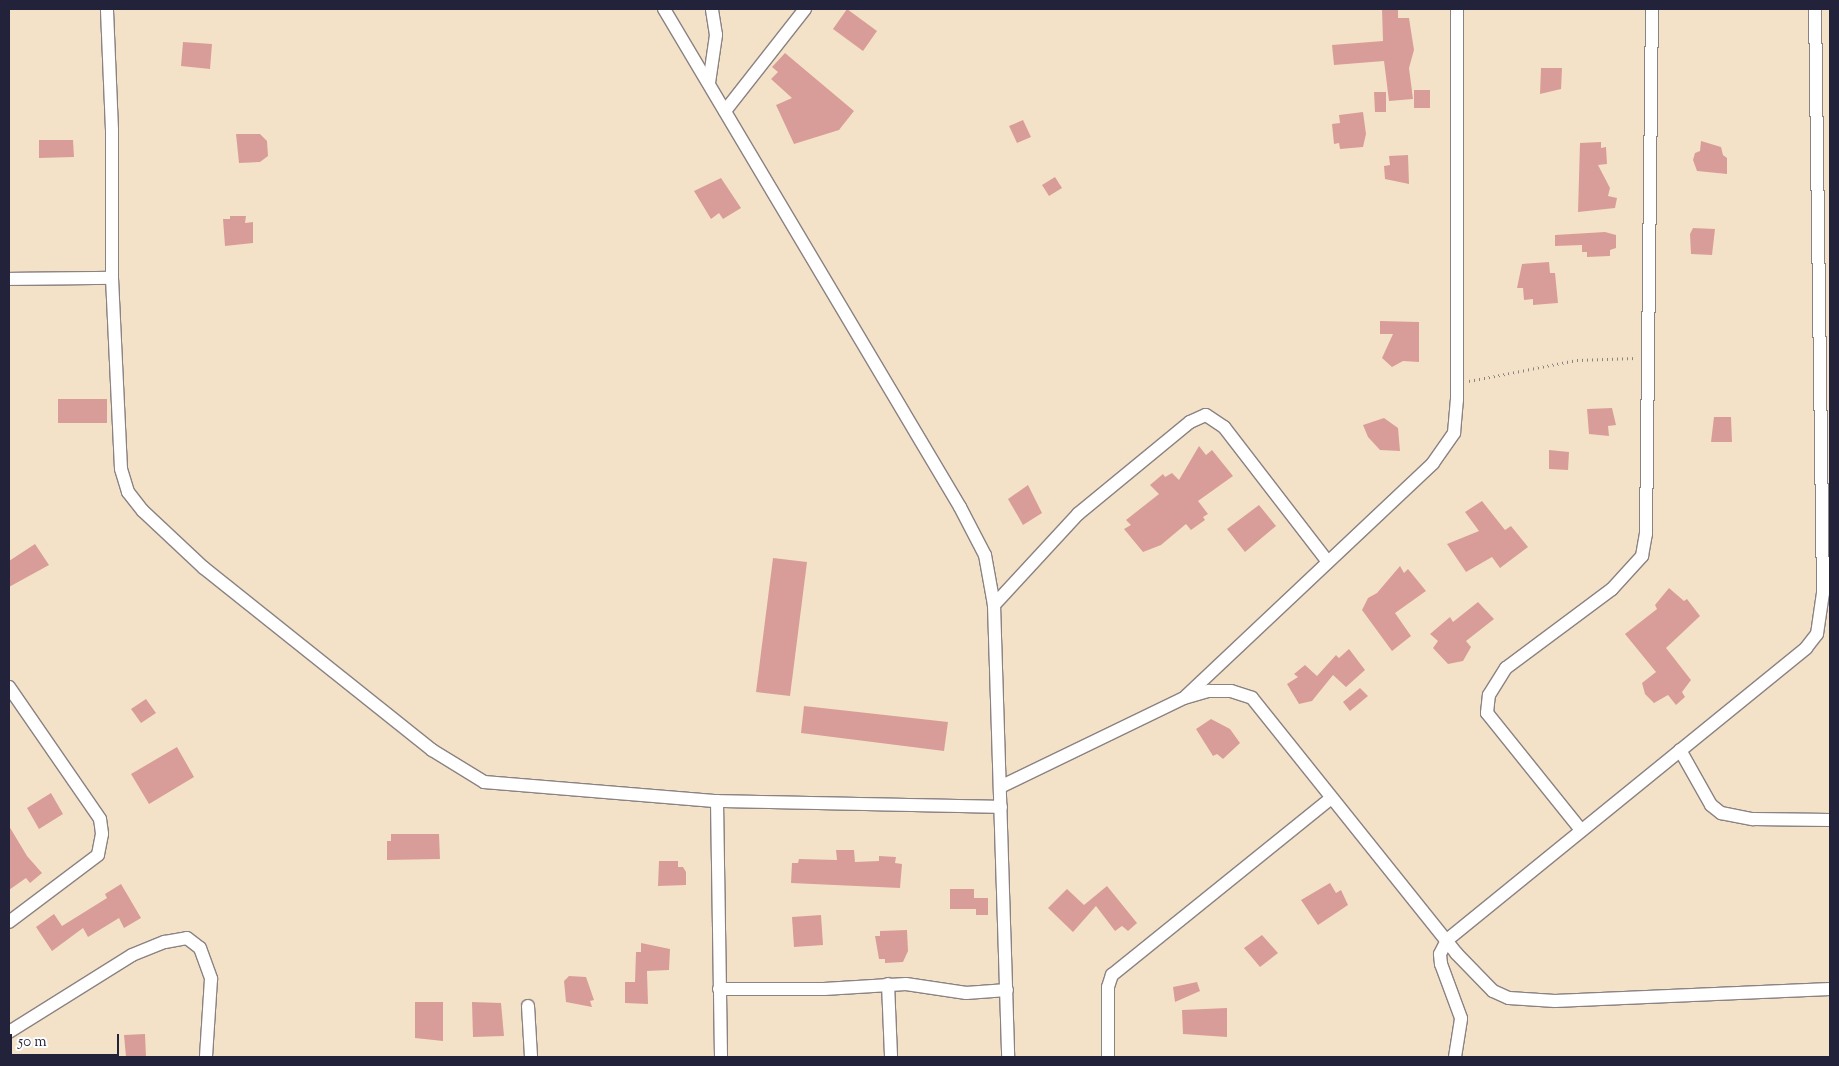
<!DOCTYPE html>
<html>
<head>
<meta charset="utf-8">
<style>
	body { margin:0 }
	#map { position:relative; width:1839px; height:1066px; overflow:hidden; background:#f4e2c8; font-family:"Sorts Mill Goudy",serif }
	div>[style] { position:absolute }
	.building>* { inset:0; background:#d99d99 }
	.path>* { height:2.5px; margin-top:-1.25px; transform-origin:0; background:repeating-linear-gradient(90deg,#8b8282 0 1px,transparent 0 5px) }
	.roads { filter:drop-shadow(1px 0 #8b8282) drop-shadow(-1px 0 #8b8282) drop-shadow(0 1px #8b8282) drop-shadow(0 -1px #8b8282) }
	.street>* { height:12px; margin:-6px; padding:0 6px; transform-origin:6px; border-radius:6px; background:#fff }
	span { translate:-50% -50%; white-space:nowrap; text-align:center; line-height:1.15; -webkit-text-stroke:4px #fff; paint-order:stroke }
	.frame { position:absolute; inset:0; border:10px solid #22223b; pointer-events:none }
	.scale { position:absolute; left:10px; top:1034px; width:109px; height:22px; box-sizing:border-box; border:2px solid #22223b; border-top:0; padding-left:6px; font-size:15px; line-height:18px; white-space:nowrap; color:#22223b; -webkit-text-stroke:4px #fff; paint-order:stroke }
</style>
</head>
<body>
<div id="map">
	<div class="building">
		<div style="clip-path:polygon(847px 9px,877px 31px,863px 51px,833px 29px)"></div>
		<div style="clip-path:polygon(1382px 9px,1398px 9px,1398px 18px,1409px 18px,1414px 50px,1409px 68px,1413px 99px,1389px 101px,1384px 61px,1334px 65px,1332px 45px,1383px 41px)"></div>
		<div style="clip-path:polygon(183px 42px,212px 44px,210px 69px,181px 66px)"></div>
		<div style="clip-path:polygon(785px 53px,854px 111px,839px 130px,794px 144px,776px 105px,792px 98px,771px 79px,778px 72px,772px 67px)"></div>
		<div style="clip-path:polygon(1541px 68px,1562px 68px,1561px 89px,1540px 94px)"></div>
		<div style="clip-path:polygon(1414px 90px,1430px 90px,1430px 108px,1414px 108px)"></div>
		<div style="clip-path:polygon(1374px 92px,1386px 92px,1386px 112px,1375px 112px)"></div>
		<div style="clip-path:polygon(1363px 112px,1366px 134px,1363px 147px,1340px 149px,1339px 143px,1334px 144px,1332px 124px,1340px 123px,1339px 115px)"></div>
		<div style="clip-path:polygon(1023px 120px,1031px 137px,1017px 143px,1009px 126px)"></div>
		<div style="clip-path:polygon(236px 134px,260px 134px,267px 141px,268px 156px,260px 162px,239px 163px)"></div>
		<div style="clip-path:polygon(39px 140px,73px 140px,74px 157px,39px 158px)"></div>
		<div style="clip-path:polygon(1701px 141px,1721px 147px,1723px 155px,1727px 158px,1727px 174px,1697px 171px,1693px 160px,1695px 153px,1700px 151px)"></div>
		<div style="clip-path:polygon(1601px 142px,1601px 148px,1606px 147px,1607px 164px,1598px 165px,1610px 188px,1608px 196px,1617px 198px,1615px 208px,1578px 212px,1580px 143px)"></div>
		<div style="clip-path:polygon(1408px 155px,1409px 184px,1385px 179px,1384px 166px,1390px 165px,1389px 156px)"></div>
		<div style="clip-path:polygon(1055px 177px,1062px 188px,1049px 196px,1042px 185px)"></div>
		<div style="clip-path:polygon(721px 178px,741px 208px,723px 219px,719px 213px,711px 219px,694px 191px)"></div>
		<div style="clip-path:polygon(230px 216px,246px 216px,245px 223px,253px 222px,253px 243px,225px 246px,223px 219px,230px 219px)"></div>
		<div style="clip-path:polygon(1693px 228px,1715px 229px,1712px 255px,1691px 254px,1690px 234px)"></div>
		<div style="clip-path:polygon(1605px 232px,1616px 235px,1616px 248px,1610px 250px,1610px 256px,1587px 257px,1587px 252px,1582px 252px,1582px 245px,1555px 246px,1555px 235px)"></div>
		<div style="clip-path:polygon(1549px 262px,1550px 273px,1555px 273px,1558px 303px,1533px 305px,1533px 299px,1524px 300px,1523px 288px,1517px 288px,1522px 264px)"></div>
		<div style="clip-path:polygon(1380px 321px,1419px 322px,1419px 362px,1403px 361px,1392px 367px,1382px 358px,1393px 334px,1380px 334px)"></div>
		<div style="clip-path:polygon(58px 399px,107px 399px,107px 423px,58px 423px)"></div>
		<div style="clip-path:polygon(1612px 408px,1616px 425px,1608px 426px,1609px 436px,1589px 434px,1587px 409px)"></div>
		<div style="clip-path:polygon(1714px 417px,1731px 417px,1732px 442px,1711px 442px)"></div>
		<div style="clip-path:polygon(1384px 418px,1398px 428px,1400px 451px,1380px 450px,1368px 437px,1363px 425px)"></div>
		<div style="clip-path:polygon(1199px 446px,1206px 455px,1212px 450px,1233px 476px,1198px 501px,1208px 514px,1203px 517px,1205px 520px,1191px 530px,1186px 524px,1161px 545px,1143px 552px,1124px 529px,1131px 525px,1126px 520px,1159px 494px,1150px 485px,1163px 474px,1165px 477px,1172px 473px,1179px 480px)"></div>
		<div style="clip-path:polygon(1549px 450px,1569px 452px,1568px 470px,1549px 469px)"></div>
		<div style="clip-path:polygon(1028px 485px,1042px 513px,1023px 525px,1008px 499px)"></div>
		<div style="clip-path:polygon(1482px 501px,1505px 530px,1511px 526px,1528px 547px,1500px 568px,1492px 557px,1466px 572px,1447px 544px,1479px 531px,1465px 512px)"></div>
		<div style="clip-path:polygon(1259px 505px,1276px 526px,1245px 552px,1227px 529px)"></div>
		<div style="clip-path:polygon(35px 544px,49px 565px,9px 587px,9px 561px)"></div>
		<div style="clip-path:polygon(773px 558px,807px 562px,790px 696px,756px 692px)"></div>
		<div style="clip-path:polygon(1400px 566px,1404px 573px,1408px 569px,1426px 591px,1395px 613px,1411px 636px,1392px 651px,1362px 610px,1368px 598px,1377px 593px)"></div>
		<div style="clip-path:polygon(1669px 588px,1684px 601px,1687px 599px,1700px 616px,1666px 648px,1691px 680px,1682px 692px,1685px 697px,1676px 705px,1668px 695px,1654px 703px,1645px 694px,1642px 683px,1656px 672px,1625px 634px,1657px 609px,1655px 605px)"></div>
		<div style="clip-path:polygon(1478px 602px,1494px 619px,1466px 641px,1471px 647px,1463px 661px,1448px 664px,1433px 648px,1438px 641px,1430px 634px,1450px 617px,1453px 622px)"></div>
		<div style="clip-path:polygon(1349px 649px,1365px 670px,1346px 687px,1333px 675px,1312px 701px,1299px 704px,1287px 684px,1298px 677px,1294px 674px,1305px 665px,1317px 676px,1336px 655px,1339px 658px)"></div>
		<div style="clip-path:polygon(1360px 688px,1368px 696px,1350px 711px,1343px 702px)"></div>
		<div style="clip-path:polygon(146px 699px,156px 713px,141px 723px,131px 709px)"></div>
		<div style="clip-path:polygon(804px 706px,948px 722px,944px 751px,801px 733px)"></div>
		<div style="clip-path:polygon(1211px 719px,1230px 729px,1240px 743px,1223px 759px,1217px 754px,1213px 756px,1196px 729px)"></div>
		<div style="clip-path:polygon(177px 747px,194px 777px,149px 804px,131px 774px)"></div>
		<div style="clip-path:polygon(51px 793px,63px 814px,39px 829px,27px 808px)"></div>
		<div style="clip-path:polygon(9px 826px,27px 856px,42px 873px,30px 883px,26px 878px,9px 890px)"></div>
		<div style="clip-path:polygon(391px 834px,439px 834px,440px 859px,387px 860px,387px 841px,391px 841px)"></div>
		<div style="clip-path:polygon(836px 850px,854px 850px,855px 862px,879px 861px,879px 856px,896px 857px,895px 863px,902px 864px,900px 888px,791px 883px,792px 863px,798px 863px,799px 859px,837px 860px)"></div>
		<div style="clip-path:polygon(659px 861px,678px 861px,678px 867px,683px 867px,686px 872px,686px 885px,658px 886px)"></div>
		<div style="clip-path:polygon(1330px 883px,1336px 893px,1341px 890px,1348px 905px,1318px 925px,1301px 900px)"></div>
		<div style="clip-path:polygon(121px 884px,141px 918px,124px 928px,119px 918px,88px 937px,83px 928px,52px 951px,36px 927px,54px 914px,62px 926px,107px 898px,105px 894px)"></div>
		<div style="clip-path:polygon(1107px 886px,1137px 923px,1128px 931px,1122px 926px,1115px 931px,1096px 906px,1073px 932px,1048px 908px,1067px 889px,1084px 905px)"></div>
		<div style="clip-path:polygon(950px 889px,974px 889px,974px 898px,988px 898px,988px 915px,976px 915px,976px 909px,950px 909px)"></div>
		<div style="clip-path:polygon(821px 915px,823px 945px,794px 947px,792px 917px)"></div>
		<div style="clip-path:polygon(907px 930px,908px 951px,903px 962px,885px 963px,885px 959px,879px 959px,875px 936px,880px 936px,880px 931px)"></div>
		<div style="clip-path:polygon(1262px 935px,1278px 953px,1260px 967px,1244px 948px)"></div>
		<div style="clip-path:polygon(641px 943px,670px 949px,669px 970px,647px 971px,648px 1004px,625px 1003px,625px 982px,635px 982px,636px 952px,641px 952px)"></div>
		<div style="clip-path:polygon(569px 976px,586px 977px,594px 1000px,590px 1001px,592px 1007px,566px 1002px,564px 981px)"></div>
		<div style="clip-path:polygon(1197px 982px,1200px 991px,1175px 1002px,1173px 987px)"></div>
		<div style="clip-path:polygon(415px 1002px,443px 1002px,443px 1041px,415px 1038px)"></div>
		<div style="clip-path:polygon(472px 1002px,501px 1003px,504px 1036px,473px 1037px)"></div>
		<div style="clip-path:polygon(1227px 1008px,1227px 1037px,1183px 1034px,1182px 1010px)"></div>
		<div style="clip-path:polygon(145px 1034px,146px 1057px,126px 1057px,124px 1035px)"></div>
	</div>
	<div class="path">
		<div style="left:1469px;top:381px;width:110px;rotate:-11deg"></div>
		<div style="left:1577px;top:360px;width:59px;rotate:-1.9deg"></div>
	</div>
	<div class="roads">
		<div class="street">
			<div style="left:664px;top:9px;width:579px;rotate:59.27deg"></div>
			<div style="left:960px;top:507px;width:54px;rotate:62.5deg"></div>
			<div style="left:985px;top:555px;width:51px;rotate:79.8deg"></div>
			<div style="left:994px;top:605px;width:452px;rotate:88.2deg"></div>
			<div style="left:709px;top:83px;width:49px;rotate:-81.7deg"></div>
			<div style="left:716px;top:35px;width:26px;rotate:-99deg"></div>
			<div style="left:725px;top:111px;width:130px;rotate:-51.9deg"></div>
			<div style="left:112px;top:278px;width:191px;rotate:87.3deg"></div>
			<div style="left:121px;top:469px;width:24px;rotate:73deg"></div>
			<div style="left:128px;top:492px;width:24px;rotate:52deg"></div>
			<div style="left:143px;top:511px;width:83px;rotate:43.1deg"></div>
			<div style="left:204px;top:568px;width:292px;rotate:38.6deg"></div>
			<div style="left:432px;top:750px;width:61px;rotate:31.6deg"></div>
			<div style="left:484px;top:782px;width:234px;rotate:4.7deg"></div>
			<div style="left:717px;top:801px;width:284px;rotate:1.2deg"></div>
			<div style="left:9px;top:279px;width:103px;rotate:-0.6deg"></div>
			<div style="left:112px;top:278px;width:148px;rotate:-90deg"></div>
			<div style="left:112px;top:130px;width:121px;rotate:-92.4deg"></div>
			<div style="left:994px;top:605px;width:124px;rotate:-47.3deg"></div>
			<div style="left:1078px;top:514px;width:145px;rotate:-39.4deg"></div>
			<div style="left:1190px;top:422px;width:17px;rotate:-24deg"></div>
			<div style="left:1206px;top:415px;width:22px;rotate:34deg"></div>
			<div style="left:1224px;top:427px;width:170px;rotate:52.4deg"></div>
			<div style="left:9px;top:687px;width:160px;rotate:55.4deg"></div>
			<div style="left:100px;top:819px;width:15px;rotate:82deg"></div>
			<div style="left:102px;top:834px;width:21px;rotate:101deg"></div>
			<div style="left:98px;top:855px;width:111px;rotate:143deg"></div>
			<div style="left:1186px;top:696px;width:340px;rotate:-43.3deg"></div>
			<div style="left:1433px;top:463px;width:37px;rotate:-55deg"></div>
			<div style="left:1454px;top:433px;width:33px;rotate:-85deg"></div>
			<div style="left:1457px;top:400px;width:391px;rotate:-90deg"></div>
			<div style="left:1680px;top:750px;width:63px;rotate:60.6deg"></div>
			<div style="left:1711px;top:805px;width:13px;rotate:39deg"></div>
			<div style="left:1721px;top:813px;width:33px;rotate:11deg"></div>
			<div style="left:1753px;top:819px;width:77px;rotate:0.7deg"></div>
			<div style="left:1000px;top:787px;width:204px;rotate:-25.8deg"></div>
			<div style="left:1184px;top:698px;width:26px;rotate:-16deg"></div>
			<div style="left:1209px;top:691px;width:22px"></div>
			<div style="left:1231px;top:691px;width:22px;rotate:18deg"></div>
			<div style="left:1252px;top:698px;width:327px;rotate:51.3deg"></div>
			<div style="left:1456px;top:953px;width:53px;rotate:45.8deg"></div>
			<div style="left:1493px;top:991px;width:17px;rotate:24deg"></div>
			<div style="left:1509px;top:998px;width:46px;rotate:3.7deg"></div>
			<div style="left:1555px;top:1001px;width:275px;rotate:-2.5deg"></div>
			<div style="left:717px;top:801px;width:256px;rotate:89.1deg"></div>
			<div style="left:1581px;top:830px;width:150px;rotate:-128.8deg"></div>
			<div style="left:1487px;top:713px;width:18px;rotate:-84deg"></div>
			<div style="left:1489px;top:695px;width:32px;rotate:-58deg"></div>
			<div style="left:1506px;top:668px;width:132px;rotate:-36.7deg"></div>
			<div style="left:1612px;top:589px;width:45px;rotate:-47.7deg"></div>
			<div style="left:1642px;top:556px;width:22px;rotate:-80deg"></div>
			<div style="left:1646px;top:534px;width:525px;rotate:-89.35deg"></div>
			<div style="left:888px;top:984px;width:73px;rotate:87.6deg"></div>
			<div style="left:719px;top:989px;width:105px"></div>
			<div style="left:824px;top:989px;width:82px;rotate:-3.5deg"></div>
			<div style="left:906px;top:984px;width:61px;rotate:8.5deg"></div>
			<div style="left:966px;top:993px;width:41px;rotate:-4.2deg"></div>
			<div style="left:528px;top:1006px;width:51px;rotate:86.6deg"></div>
			<div style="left:9px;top:1032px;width:145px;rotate:-32deg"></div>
			<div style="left:132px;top:955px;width:35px;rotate:-22deg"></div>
			<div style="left:165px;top:942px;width:22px;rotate:-10deg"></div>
			<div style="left:187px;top:938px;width:16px;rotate:38deg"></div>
			<div style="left:200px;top:948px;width:33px;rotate:70deg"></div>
			<div style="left:211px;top:979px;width:78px;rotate:93.7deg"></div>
			<div style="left:1108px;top:1057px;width:70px;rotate:-90deg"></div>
			<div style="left:1108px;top:987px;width:13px;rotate:-72deg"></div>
			<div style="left:1112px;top:975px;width:282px;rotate:-38.9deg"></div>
			<div style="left:1455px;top:1057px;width:39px;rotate:-81deg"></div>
			<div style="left:1461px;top:1018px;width:58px;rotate:-110.3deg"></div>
			<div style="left:1441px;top:964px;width:10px;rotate:-96deg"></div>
			<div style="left:1440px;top:954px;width:16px;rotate:-63deg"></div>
			<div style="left:1447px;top:940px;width:463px;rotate:-39.1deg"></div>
			<div style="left:1806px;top:648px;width:18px;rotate:-52deg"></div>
			<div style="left:1817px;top:634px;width:41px;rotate:-81.7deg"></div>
			<div style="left:1823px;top:593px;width:584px;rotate:-90.78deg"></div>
		</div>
	</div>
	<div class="frame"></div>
	<div class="scale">50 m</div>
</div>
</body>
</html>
